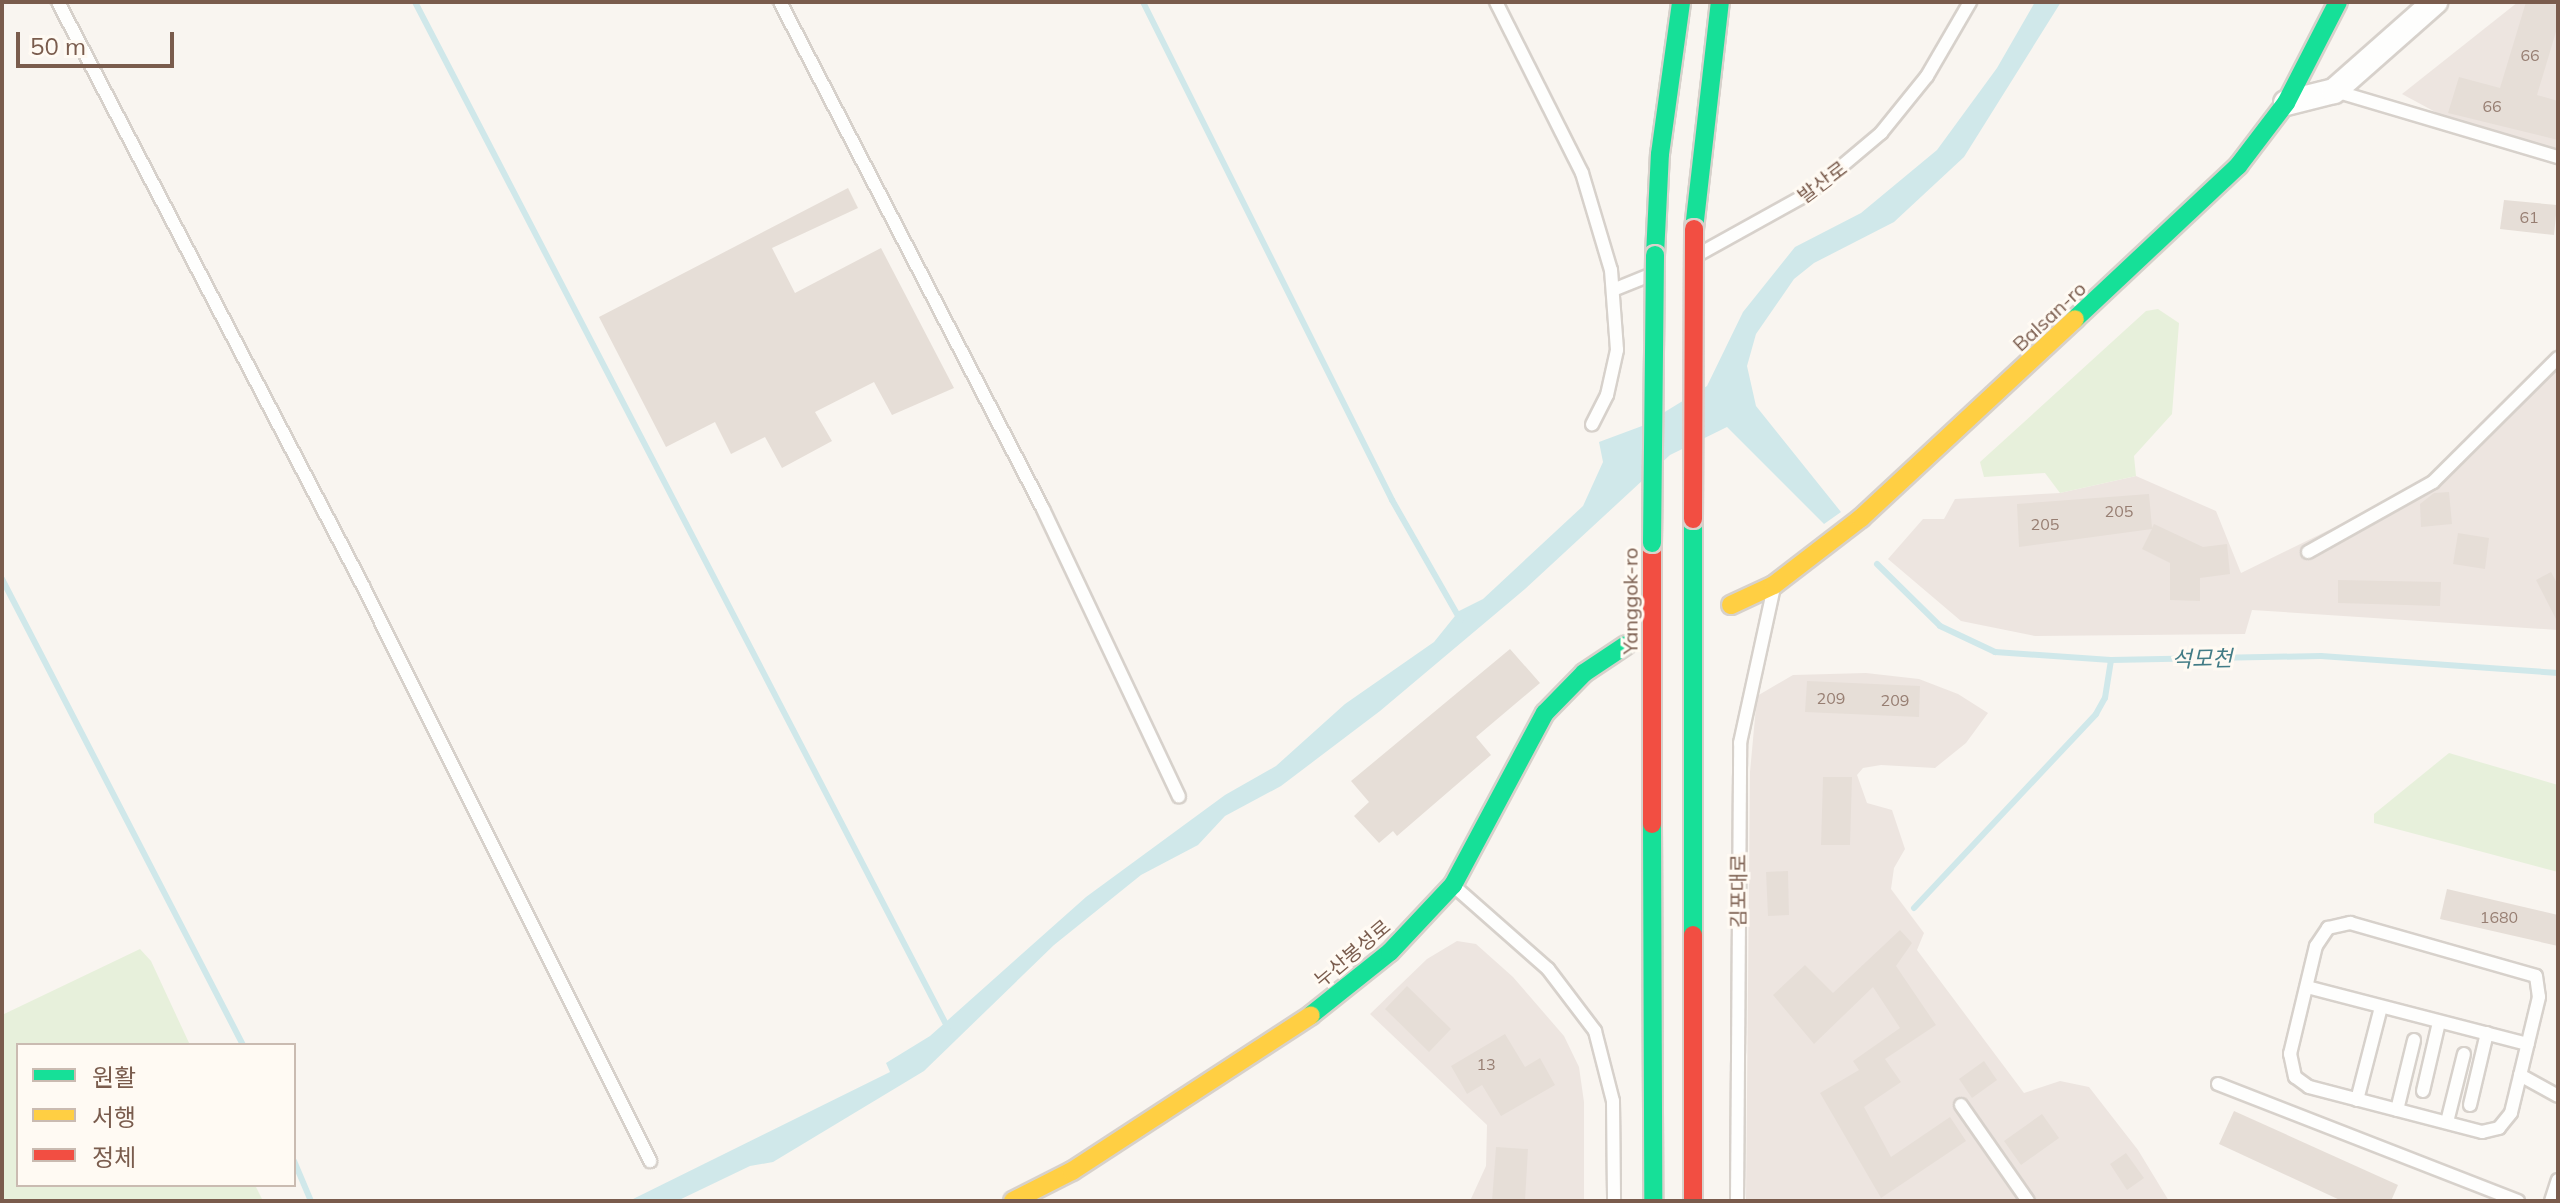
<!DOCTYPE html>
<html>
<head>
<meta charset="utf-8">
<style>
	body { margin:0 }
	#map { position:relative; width:2560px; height:1203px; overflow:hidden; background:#f9f5f0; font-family:Mulish,"Noto Sans KR",sans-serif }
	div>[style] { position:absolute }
	.industrial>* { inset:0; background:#ede5e0 }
	.green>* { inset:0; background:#e7f0db }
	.water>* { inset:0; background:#d0e8ea }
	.stream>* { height:6px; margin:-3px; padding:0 3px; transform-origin:3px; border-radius:3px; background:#d0e8ea }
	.building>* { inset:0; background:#e6ded7 }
	.roads { filter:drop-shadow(2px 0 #d7d1cb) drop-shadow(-2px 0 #d7d1cb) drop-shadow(0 2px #d7d1cb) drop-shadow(0 -2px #d7d1cb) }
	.lane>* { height:12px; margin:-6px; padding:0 6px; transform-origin:6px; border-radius:6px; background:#fefefd }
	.street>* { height:24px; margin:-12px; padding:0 12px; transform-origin:12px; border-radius:12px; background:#fefefd }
	.fast>* { height:18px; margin:-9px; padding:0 9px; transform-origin:9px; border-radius:9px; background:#16e098 }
	.slow>* { height:18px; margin:-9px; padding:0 9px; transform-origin:9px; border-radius:9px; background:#ffcf43 }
	.jam>* { height:18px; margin:-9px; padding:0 9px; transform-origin:9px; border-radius:9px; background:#f24e42 }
	.bridges { filter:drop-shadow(2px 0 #dad1cc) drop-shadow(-2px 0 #dad1cc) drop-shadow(0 2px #dad1cc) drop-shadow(0 -2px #dad1cc) }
	.fast-bridge>* { height:18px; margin:-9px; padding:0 9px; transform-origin:9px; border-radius:9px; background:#16e098 }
	.jam-bridge>* { height:18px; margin:-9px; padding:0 9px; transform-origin:9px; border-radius:9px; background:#f24e42 }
	span { translate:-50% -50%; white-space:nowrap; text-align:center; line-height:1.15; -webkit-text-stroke:6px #fffaf3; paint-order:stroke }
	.number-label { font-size:16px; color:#977e72 }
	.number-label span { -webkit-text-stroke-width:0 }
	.street-label { font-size:20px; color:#7a5c4d }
	.water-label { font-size:22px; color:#437c86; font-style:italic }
	.frame { position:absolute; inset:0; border:4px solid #7a5c4d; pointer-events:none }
	.legend { position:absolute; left:16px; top:1043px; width:280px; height:144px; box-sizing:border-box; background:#fffaf3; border:2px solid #cabbb1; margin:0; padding:10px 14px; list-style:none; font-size:24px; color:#7a5c4d }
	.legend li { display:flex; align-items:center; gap:16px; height:40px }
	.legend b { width:40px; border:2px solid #cabbb1 }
	.scale { position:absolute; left:16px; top:32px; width:158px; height:36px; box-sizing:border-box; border:4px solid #7a5c4d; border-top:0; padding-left:10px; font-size:24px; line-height:28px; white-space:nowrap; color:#7a5c4d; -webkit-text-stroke:6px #fffaf3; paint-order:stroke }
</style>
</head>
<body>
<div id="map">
	<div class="industrial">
		<div style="clip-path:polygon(2518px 2px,2558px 2px,2558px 151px,2439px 114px,2402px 94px)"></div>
		<div style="clip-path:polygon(2558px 348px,2558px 630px,2252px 610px,2245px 634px,2035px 636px,1961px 621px,1888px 559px,1923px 519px,1944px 519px,1955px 499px,2060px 493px,2136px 476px,2216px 511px,2241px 573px,2417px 487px,2444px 467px)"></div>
		<div style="clip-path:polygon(1866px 673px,1919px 679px,1958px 694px,1988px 713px,1966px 743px,1935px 768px,1881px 765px,1863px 768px,1857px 775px,1867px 803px,1892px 810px,1905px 849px,1894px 868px,1891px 889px,1924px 933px,1917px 950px,2024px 1093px,2060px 1081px,2089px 1087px,2138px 1150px,2169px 1201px,1746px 1201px,1750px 772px,1757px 696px,1793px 675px)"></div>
		<div style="clip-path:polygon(1457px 941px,1476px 944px,1513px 977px,1564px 1036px,1579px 1067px,1584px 1102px,1584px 1201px,1470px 1201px,1486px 1166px,1487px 1125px,1370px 1014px,1427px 959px)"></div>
	</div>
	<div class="green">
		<div style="clip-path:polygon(2158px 309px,2179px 323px,2172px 414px,2134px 456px,2136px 476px,2060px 493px,2045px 473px,1984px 477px,1980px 462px,2146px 311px)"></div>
		<div style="clip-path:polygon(2449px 753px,2558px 785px,2558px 872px,2374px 823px,2374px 814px)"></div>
		<div style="clip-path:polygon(140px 949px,151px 961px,190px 1045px,18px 1045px,18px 1185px,255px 1185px,263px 1201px,2px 1201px,2px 1015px)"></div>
	</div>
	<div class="water">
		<div style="clip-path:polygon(2035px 2px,2061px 2px,1964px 157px,1894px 222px,1814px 263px,1794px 279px,1756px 334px,1747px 366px,1756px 406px,1841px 512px,1824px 524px,1727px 427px,1670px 455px,1525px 589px,1380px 711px,1281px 786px,1225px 816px,1198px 845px,1141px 875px,1054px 945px,924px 1071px,773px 1162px,750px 1166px,677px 1201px,629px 1201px,890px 1072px,886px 1063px,930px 1036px,1086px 897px,1225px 795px,1276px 766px,1345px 704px,1434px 642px,1459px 611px,1483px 599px,1583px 506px,1603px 462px,1599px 442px,1642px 426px,1707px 386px,1743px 312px,1795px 247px,1861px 213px,1937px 150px,1997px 68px)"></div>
	</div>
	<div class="stream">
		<div style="left:415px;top:2px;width:1156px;rotate:62.55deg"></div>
		<div style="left:1143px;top:2px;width:557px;rotate:63.43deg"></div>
		<div style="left:1392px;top:500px;width:139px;rotate:60.3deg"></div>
		<div style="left:1877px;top:564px;width:88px;rotate:44.5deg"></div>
		<div style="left:1940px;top:626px;width:61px;rotate:25.3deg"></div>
		<div style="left:1995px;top:652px;width:116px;rotate:3.9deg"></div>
		<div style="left:2111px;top:660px;width:210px;rotate:-1.1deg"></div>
		<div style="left:2321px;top:656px;width:238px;rotate:4.1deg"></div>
		<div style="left:2px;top:579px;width:525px;rotate:62.65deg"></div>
		<div style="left:1914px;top:908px;width:266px;rotate:-46.8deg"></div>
		<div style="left:2096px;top:714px;width:18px;rotate:-61deg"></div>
		<div style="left:2105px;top:698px;width:38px;rotate:-81deg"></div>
		<div style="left:294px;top:1161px;width:43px;rotate:67deg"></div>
	</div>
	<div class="building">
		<div style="clip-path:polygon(2526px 2px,2558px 5px,2558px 25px,2537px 95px,2558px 101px,2558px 140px,2448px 113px,2459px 77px,2500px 88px)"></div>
		<div style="clip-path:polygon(848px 188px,858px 208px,772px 248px,795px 293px,881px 248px,954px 388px,892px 415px,874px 382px,815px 412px,832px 441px,782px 468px,765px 437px,731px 454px,715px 422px,666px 447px,599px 317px)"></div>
		<div style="clip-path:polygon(2504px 200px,2557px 205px,2554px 235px,2500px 229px)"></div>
		<div style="clip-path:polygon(2449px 492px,2452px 524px,2421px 527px,2420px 504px,2434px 493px)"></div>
		<div style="clip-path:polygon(2149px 494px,2152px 528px,2154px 524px,2203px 547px,2227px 544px,2230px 574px,2200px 578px,2200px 601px,2170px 600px,2170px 563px,2142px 549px,2152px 529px,2019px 547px,2017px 504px)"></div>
		<div style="clip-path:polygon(2458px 533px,2489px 538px,2485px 569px,2453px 564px)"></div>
		<div style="clip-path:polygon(2551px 572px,2558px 585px,2558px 623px,2536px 580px)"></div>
		<div style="clip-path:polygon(2338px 580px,2441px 582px,2440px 606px,2338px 603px)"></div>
		<div style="clip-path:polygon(1510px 649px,1540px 683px,1476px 737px,1491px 755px,1397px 836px,1393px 831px,1379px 843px,1354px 816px,1369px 802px,1351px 781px)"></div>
		<div style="clip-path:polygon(1807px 681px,1920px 686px,1919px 717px,1805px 712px)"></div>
		<div style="clip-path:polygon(1823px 777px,1852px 777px,1850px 845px,1821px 845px)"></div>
		<div style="clip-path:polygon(1788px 871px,1789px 915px,1768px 916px,1766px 872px)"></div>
		<div style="clip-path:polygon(2447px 889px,2558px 915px,2558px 946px,2440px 919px)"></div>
		<div style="clip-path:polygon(1900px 930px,1912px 943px,1896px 966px,1936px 1025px,1885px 1059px,1901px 1082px,1864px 1107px,1891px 1157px,1950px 1117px,1966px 1141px,1881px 1198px,1820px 1093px,1859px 1070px,1853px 1061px,1900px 1028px,1873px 987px,1814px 1044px,1773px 995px,1805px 965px,1833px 993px)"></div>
		<div style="clip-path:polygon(1407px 986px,1451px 1029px,1429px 1052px,1385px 1009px)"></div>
		<div style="clip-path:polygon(1505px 1034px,1525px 1067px,1540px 1058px,1555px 1085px,1501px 1116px,1482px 1085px,1467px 1094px,1451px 1066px)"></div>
		<div style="clip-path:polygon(1984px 1061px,1997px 1080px,1972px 1098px,1959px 1079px)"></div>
		<div style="clip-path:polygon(2234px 1111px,2398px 1185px,2391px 1201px,2342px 1201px,2219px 1144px)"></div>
		<div style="clip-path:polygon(2042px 1114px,2059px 1138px,2021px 1165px,2004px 1141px)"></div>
		<div style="clip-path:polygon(1496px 1147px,1528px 1149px,1525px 1201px,1492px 1201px)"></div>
		<div style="clip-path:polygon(2126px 1153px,2144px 1178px,2127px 1190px,2110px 1164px)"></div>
	</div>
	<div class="roads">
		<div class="lane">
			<div style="left:58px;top:2px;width:659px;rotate:62.42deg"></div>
			<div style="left:363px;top:586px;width:643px;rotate:63.47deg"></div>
			<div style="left:780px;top:2px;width:571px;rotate:62.58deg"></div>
			<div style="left:1043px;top:509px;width:318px;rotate:64.7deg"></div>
			<div style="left:1496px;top:2px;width:191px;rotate:63.3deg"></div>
			<div style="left:1582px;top:173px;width:101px;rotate:73.4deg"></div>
			<div style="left:1611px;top:270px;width:80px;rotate:85.7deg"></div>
			<div style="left:1617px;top:350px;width:46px;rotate:102.5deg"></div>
			<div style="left:1607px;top:395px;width:33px;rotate:117deg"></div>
			<div style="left:2335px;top:91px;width:233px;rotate:16.5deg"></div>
			<div style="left:1701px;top:253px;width:126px;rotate:-29deg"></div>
			<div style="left:1811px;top:192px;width:92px;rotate:-40.1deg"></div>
			<div style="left:1881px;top:133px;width:73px;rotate:-51.1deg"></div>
			<div style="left:1927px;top:76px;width:86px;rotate:-59.8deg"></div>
			<div style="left:1613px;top:290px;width:37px;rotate:-22deg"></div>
			<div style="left:2308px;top:552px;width:143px;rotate:-29.2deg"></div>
			<div style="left:2433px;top:482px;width:176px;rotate:-44.8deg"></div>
			<div style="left:1455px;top:887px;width:124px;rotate:41.4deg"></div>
			<div style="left:1548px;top:969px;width:78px;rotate:52.8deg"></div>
			<div style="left:1595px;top:1031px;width:72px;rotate:75.6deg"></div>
			<div style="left:1613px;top:1101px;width:100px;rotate:89.4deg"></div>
			<div style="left:2350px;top:923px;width:193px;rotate:15.9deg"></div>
			<div style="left:2536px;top:976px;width:21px;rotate:82deg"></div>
			<div style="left:2539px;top:997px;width:119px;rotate:103.6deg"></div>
			<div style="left:2511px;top:1113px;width:19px;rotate:129deg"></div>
			<div style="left:2499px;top:1128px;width:17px;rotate:167deg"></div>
			<div style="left:2482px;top:1132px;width:179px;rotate:-165.4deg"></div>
			<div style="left:2309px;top:1087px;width:17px;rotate:-144deg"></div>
			<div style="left:2295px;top:1077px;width:24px;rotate:-102deg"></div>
			<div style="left:2290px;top:1054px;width:111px;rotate:-76.5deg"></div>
			<div style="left:2316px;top:946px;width:22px;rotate:-56deg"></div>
			<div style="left:2328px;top:928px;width:23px;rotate:-13deg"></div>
			<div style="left:2307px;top:987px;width:228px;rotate:14.5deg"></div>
			<div style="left:2520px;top:1075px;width:43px;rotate:28.9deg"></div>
			<div style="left:2218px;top:1084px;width:322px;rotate:21.3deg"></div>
			<div style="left:2423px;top:1091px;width:71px;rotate:-76.9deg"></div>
			<div style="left:2357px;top:1100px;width:96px;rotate:-75.5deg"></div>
			<div style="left:1961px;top:1105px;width:117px;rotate:55.1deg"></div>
			<div style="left:2470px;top:1105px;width:74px;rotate:-76.7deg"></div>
			<div style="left:2397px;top:1110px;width:72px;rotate:-76.3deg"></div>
			<div style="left:2447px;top:1122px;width:70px;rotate:-76deg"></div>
			<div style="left:1737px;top:1201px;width:458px;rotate:-89.6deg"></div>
			<div style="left:1740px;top:743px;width:155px;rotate:-77.7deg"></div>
			<div style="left:2551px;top:1201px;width:22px;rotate:-72deg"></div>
		</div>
		<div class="street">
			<div style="left:2286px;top:103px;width:49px;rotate:-14deg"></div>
			<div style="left:2334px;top:91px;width:135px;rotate:-41.4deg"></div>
		</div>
		<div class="fast">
			<div style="left:1694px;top:229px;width:228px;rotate:-83.5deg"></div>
			<div style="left:1655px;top:255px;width:101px;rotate:-87.2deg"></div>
			<div style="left:1660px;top:154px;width:153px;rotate:-82.1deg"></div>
			<div style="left:2075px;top:319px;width:224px;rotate:-43.2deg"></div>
			<div style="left:2238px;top:166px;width:79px;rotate:-52.7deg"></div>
			<div style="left:2286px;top:103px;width:114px;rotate:-62.8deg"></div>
			<div style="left:1693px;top:519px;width:416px;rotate:90deg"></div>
			<div style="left:1652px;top:824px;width:377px;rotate:89.8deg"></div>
			<div style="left:1311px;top:1015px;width:101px;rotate:-38.6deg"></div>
			<div style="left:1390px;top:952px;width:92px;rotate:-46.8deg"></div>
			<div style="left:1453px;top:885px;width:195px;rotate:-61.9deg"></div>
			<div style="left:1545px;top:713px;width:56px;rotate:-45.7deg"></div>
			<div style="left:1584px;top:673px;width:50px;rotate:-33.7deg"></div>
		</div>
		<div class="slow">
			<div style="left:1731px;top:605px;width:47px;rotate:-24.9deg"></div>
			<div style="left:1774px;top:585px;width:110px;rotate:-37.6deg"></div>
			<div style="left:1861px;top:518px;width:292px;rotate:-42.9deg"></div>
			<div style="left:1013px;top:1201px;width:66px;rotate:-27deg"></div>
			<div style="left:1072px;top:1171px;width:285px;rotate:-33.1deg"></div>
		</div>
		<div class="jam">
			<div style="left:1652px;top:543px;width:281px;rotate:90deg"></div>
			<div style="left:1693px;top:935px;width:266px;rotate:90deg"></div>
		</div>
	</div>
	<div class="bridges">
		<div class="fast-bridge">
			<div style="left:1652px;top:543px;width:288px;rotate:-89.4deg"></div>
		</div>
		<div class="jam-bridge">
			<div style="left:1693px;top:519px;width:290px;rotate:-89.8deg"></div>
		</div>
	</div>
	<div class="number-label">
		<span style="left:2530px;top:55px">66</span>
		<span style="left:2492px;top:106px">66</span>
		<span style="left:2529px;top:217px">61</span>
		<span style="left:2119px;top:511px">205</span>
		<span style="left:2045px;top:524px">205</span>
		<span style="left:1831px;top:698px">209</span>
		<span style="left:1895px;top:700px">209</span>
		<span style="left:2499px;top:917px">1680</span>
		<span style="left:1486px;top:1064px">13</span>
	</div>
	<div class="street-label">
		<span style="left:1822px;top:182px;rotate:-37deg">발산로</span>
		<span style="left:2049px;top:316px;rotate:-43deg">Balsan-ro</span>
		<span style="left:1630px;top:601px;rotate:-90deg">Yanggok-ro</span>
		<span style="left:1738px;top:891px;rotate:-90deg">김포대로</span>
		<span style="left:1352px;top:953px;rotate:-40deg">누산봉성로</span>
	</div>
	<div class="water-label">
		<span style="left:2202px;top:659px;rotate:-1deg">석모천</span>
	</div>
	<div class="frame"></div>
	<ul class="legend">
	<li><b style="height:10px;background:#16e098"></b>원활</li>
	<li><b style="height:10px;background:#ffcf43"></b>서행</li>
	<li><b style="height:10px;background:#f24e42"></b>정체</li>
	</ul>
	<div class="scale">50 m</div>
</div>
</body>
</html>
